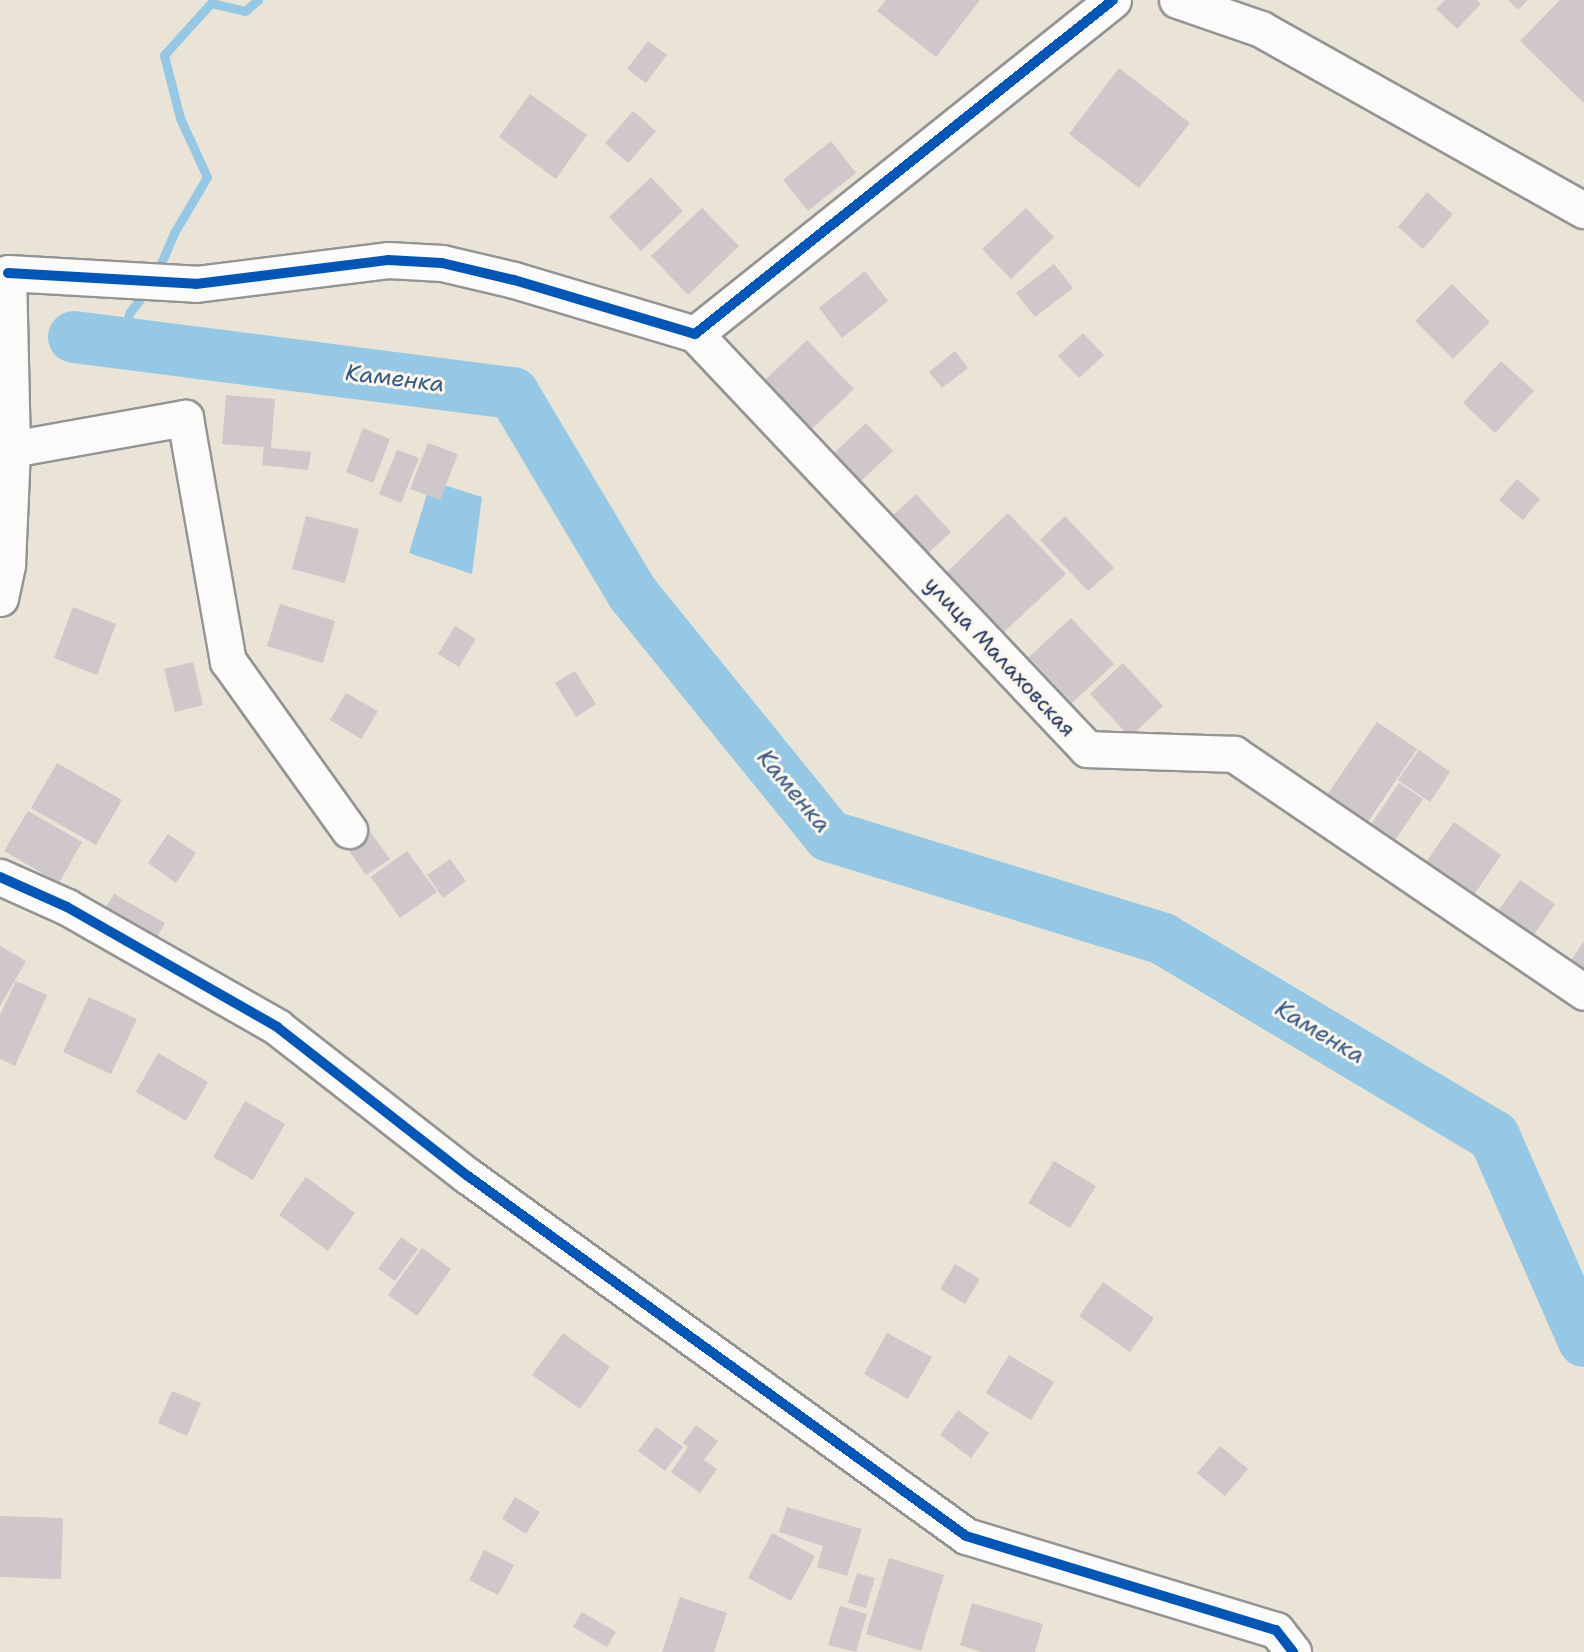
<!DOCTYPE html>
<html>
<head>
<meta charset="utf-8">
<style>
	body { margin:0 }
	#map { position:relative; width:1584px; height:1652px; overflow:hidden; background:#e9e4d6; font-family:"Shantell Sans",sans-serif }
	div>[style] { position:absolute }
	.water>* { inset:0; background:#95c8e4 }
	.stream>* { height:9px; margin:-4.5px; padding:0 4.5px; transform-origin:4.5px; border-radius:4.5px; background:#95c8e4 }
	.river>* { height:52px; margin:-26px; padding:0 26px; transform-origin:26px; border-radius:26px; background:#95c8e4 }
	.building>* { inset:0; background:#cfc7c9 }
	.roads { filter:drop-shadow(2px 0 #939494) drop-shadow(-2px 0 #939494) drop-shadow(0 2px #939494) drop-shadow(0 -2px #939494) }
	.minor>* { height:35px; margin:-17.5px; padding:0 17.5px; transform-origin:17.5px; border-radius:17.5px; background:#fcfbf9 }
	.cycleway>* { height:10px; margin:-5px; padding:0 5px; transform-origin:5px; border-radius:5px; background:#0057b8 }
	span { translate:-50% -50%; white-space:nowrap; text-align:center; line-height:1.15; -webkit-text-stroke:6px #fbf7ec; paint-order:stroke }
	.street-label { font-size:21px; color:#1b2f5e }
	.water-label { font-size:23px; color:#355988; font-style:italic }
</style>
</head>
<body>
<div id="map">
	<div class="water">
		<div style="clip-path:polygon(431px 481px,482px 497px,472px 574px,409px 553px)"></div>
	</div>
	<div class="stream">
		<div style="left:156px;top:275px;width:46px;rotate:-66.8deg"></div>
		<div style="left:174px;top:233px;width:65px;rotate:-59.5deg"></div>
		<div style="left:207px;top:177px;width:65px;rotate:-114.6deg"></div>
		<div style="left:180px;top:118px;width:65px;rotate:-104.3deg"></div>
		<div style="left:164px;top:55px;width:70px;rotate:-47.9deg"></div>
		<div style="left:211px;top:3px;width:35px;rotate:13deg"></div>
		<div style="left:245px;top:11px;width:17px;rotate:-40deg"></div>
		<div style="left:122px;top:343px;width:32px;rotate:-76deg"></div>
		<div style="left:130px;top:312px;width:28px;rotate:-52deg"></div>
	</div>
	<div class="river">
		<div style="left:74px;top:337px;width:443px;rotate:7.3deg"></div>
		<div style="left:513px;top:393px;width:234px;rotate:59.2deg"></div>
		<div style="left:633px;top:594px;width:311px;rotate:51deg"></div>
		<div style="left:829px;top:836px;width:350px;rotate:17.1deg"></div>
		<div style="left:1163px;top:939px;width:385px;rotate:30.8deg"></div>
		<div style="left:1494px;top:1136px;width:224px;rotate:66.3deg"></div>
	</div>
	<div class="building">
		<div style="clip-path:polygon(886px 0,980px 0,936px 57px,877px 11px)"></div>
		<div style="clip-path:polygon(1445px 0,1477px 0,1481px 4px,1457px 29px,1436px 9px)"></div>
		<div style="clip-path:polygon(1508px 0,1528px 0,1518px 10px)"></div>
		<div style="clip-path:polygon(1560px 0,1584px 0,1584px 103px,1520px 41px)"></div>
		<div style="clip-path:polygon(648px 41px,667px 55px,646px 83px,627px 69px)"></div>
		<div style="clip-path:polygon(1119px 68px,1190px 123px,1139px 188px,1069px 134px)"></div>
		<div style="clip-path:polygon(530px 94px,587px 135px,556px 179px,499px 137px)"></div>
		<div style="clip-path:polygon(633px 111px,656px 131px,628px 163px,605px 143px)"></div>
		<div style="clip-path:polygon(831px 141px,856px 173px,808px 211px,783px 180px)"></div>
		<div style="clip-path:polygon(651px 177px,683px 211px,641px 251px,609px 217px)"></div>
		<div style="clip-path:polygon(1427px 192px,1453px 214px,1423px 249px,1398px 227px)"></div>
		<div style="clip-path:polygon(702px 208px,739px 246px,688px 295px,651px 256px)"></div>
		<div style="clip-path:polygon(1026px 208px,1054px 237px,1011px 279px,982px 249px)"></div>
		<div style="clip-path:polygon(1054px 264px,1073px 288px,1035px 317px,1016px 293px)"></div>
		<div style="clip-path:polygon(865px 271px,888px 301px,842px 338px,819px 308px)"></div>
		<div style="clip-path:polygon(1452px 284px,1490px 322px,1453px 359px,1415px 321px)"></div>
		<div style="clip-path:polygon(1083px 333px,1104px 355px,1079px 378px,1058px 356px)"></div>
		<div style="clip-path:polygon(807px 340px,854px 389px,812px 429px,765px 380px)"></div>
		<div style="clip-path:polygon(955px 351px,968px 368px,942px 388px,929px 372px)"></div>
		<div style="clip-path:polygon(1501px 361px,1534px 391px,1495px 433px,1463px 403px)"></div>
		<div style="clip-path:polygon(226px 395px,275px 399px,271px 448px,311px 452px,308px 470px,262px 465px,264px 447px,222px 444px)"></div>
		<div style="clip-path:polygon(866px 423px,893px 451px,861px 481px,834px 453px)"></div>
		<div style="clip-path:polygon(363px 428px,390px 439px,373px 483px,346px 472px)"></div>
		<div style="clip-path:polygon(428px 443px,458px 454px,440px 500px,410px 489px)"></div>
		<div style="clip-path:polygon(397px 450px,419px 458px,401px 503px,379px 494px)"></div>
		<div style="clip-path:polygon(1517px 479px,1540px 499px,1523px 520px,1499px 500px)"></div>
		<div style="clip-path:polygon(916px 494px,951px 532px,925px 556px,889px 519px)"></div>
		<div style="clip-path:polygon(1008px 513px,1066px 574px,1003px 633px,946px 573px)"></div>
		<div style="clip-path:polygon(306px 516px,359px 529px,345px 583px,292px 569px)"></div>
		<div style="clip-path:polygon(1065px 516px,1114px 568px,1088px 591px,1040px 540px)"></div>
		<div style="clip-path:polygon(280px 604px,335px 621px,323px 663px,267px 646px)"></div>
		<div style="clip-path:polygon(73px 607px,116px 624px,97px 675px,54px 658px)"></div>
		<div style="clip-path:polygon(1071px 618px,1114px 664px,1072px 703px,1029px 657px)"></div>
		<div style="clip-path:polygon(455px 626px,476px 639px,459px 667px,438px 654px)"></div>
		<div style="clip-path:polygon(193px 662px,203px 705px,175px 712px,164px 669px)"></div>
		<div style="clip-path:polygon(1123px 663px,1163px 706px,1130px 737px,1090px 694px)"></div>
		<div style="clip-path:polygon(575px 671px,596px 704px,576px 717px,555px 683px)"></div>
		<div style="clip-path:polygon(346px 693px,378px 711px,361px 739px,330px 720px)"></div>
		<div style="clip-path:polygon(1377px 722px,1417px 749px,1359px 835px,1318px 808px)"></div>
		<div style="clip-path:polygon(1419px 750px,1450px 772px,1430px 802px,1398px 780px)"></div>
		<div style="clip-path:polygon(57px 763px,122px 800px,96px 845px,31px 808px)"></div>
		<div style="clip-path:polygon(1399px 783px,1423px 799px,1387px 852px,1363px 836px)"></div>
		<div style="clip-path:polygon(28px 811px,82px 842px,59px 883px,4px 851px)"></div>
		<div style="clip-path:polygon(358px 815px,390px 859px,366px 875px,335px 831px)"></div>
		<div style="clip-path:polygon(1454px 822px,1501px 855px,1467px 905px,1419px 872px)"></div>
		<div style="clip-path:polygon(168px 834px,196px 853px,176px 883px,148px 863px)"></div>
		<div style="clip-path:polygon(407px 851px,437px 892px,400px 918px,371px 877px)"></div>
		<div style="clip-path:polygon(450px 859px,466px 881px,443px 898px,427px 875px)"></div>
		<div style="clip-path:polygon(1520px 880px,1555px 904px,1529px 942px,1493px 918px)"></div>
		<div style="clip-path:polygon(114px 894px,165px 923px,148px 953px,96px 923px)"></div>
		<div style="clip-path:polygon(1584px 941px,1584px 982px,1565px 969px)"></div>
		<div style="clip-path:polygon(0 946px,26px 961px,0 1006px)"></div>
		<div style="clip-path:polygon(16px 981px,47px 995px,15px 1066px,0 1059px,0 1015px)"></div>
		<div style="clip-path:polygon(89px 997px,137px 1019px,111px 1074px,63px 1052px)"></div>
		<div style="clip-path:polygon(158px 1053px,208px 1082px,186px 1121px,136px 1092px)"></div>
		<div style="clip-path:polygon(245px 1101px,285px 1124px,253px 1180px,213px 1157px)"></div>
		<div style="clip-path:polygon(1054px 1161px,1096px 1186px,1070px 1228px,1028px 1203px)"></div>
		<div style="clip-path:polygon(306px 1177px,355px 1213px,328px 1251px,279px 1215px)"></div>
		<div style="clip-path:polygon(401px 1237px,418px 1249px,395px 1281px,378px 1269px)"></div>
		<div style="clip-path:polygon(422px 1248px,451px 1269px,417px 1316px,388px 1295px)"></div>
		<div style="clip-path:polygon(955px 1264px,980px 1279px,965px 1304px,940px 1289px)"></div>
		<div style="clip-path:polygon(1103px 1282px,1154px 1318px,1130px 1352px,1079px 1316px)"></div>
		<div style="clip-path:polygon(563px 1333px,610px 1367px,580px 1409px,532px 1375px)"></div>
		<div style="clip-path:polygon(887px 1333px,932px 1357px,908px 1399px,864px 1374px)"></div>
		<div style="clip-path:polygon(1009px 1355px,1054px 1382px,1031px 1420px,986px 1393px)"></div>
		<div style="clip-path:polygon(172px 1391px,201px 1403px,187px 1436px,158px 1423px)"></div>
		<div style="clip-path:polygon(958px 1410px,989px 1433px,971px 1458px,940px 1435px)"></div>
		<div style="clip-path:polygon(696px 1425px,718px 1441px,704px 1460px,717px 1469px,700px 1493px,671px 1472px,688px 1447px,683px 1443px)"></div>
		<div style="clip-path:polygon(656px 1427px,683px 1447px,665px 1471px,638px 1451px)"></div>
		<div style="clip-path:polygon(1220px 1446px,1248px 1469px,1225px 1496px,1197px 1473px)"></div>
		<div style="clip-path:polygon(515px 1497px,540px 1512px,526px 1534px,502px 1519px)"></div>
		<div style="clip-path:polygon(787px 1507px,862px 1529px,847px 1576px,817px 1567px,823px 1546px,779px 1532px)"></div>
		<div style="clip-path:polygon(0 1516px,63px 1518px,61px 1579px,0 1577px)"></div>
		<div style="clip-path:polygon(772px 1533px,815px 1556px,791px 1601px,748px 1578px)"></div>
		<div style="clip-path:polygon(484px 1550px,514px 1565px,498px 1595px,469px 1580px)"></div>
		<div style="clip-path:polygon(889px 1558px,944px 1575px,921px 1651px,866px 1634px)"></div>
		<div style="clip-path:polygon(857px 1573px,875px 1578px,866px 1608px,848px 1603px)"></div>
		<div style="clip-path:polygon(680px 1597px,727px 1613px,714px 1652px,662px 1652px)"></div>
		<div style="clip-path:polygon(972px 1603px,1043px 1624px,1035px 1652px,981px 1652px,960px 1645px)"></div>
		<div style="clip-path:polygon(840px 1606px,867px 1614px,856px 1652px,828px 1645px)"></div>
		<div style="clip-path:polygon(582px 1612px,616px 1632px,607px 1647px,573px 1627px)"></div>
	</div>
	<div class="roads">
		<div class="minor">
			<div style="left:1177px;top:0;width:89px;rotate:19deg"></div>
			<div style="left:1261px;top:29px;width:370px;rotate:29.3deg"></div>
			<div style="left:8px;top:273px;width:188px;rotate:3.3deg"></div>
			<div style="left:196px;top:284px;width:193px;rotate:-7.1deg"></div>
			<div style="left:388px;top:260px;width:54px;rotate:3.2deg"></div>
			<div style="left:442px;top:263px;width:74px;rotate:13.3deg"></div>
			<div style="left:514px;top:280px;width:189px;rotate:16.6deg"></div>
			<div style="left:695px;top:334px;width:535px;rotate:-38.63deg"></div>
			<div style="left:695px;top:334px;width:571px;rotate:46.63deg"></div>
			<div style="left:1087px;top:749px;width:147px;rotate:1.9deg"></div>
			<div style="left:1234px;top:754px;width:423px;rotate:34.2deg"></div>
			<div style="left:12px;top:449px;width:176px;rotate:-10.2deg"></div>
			<div style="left:185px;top:418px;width:247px;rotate:80deg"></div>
			<div style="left:228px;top:661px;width:208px;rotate:54.4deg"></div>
			<div style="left:0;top:598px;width:35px;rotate:-78deg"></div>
			<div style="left:7px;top:564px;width:115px;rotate:-87.5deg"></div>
			<div style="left:12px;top:449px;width:176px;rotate:-91.3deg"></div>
			<div style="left:0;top:877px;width:73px;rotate:24.1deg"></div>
			<div style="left:67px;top:907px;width:242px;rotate:29.7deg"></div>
			<div style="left:277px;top:1027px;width:242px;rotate:38deg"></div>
			<div style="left:468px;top:1176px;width:614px;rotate:35.86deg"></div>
			<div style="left:966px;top:1536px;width:324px;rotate:16.9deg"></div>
			<div style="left:1276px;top:1630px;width:28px;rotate:52deg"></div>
		</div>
	</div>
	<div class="cycleway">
		<div style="left:8px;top:273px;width:188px;rotate:3.3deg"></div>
		<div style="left:196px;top:284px;width:193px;rotate:-7.1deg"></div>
		<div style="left:388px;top:260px;width:54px;rotate:3.2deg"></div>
		<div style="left:442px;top:263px;width:74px;rotate:13.3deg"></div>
		<div style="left:514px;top:280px;width:189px;rotate:16.6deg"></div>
		<div style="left:695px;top:334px;width:535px;rotate:-38.63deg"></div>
		<div style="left:0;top:877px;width:73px;rotate:24.1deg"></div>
		<div style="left:67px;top:907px;width:242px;rotate:29.7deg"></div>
		<div style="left:277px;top:1027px;width:242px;rotate:38deg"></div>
		<div style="left:468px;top:1176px;width:614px;rotate:35.86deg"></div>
		<div style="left:966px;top:1536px;width:324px;rotate:16.9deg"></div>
		<div style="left:1276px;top:1630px;width:28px;rotate:52deg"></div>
	</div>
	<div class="street-label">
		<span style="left:1000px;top:657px;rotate:47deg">улица Малаховская</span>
	</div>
	<div class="water-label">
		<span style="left:395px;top:378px;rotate:7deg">Каменка</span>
		<span style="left:794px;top:791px;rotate:50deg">Каменка</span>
		<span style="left:1320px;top:1032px;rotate:31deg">Каменка</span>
	</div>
</div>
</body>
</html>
